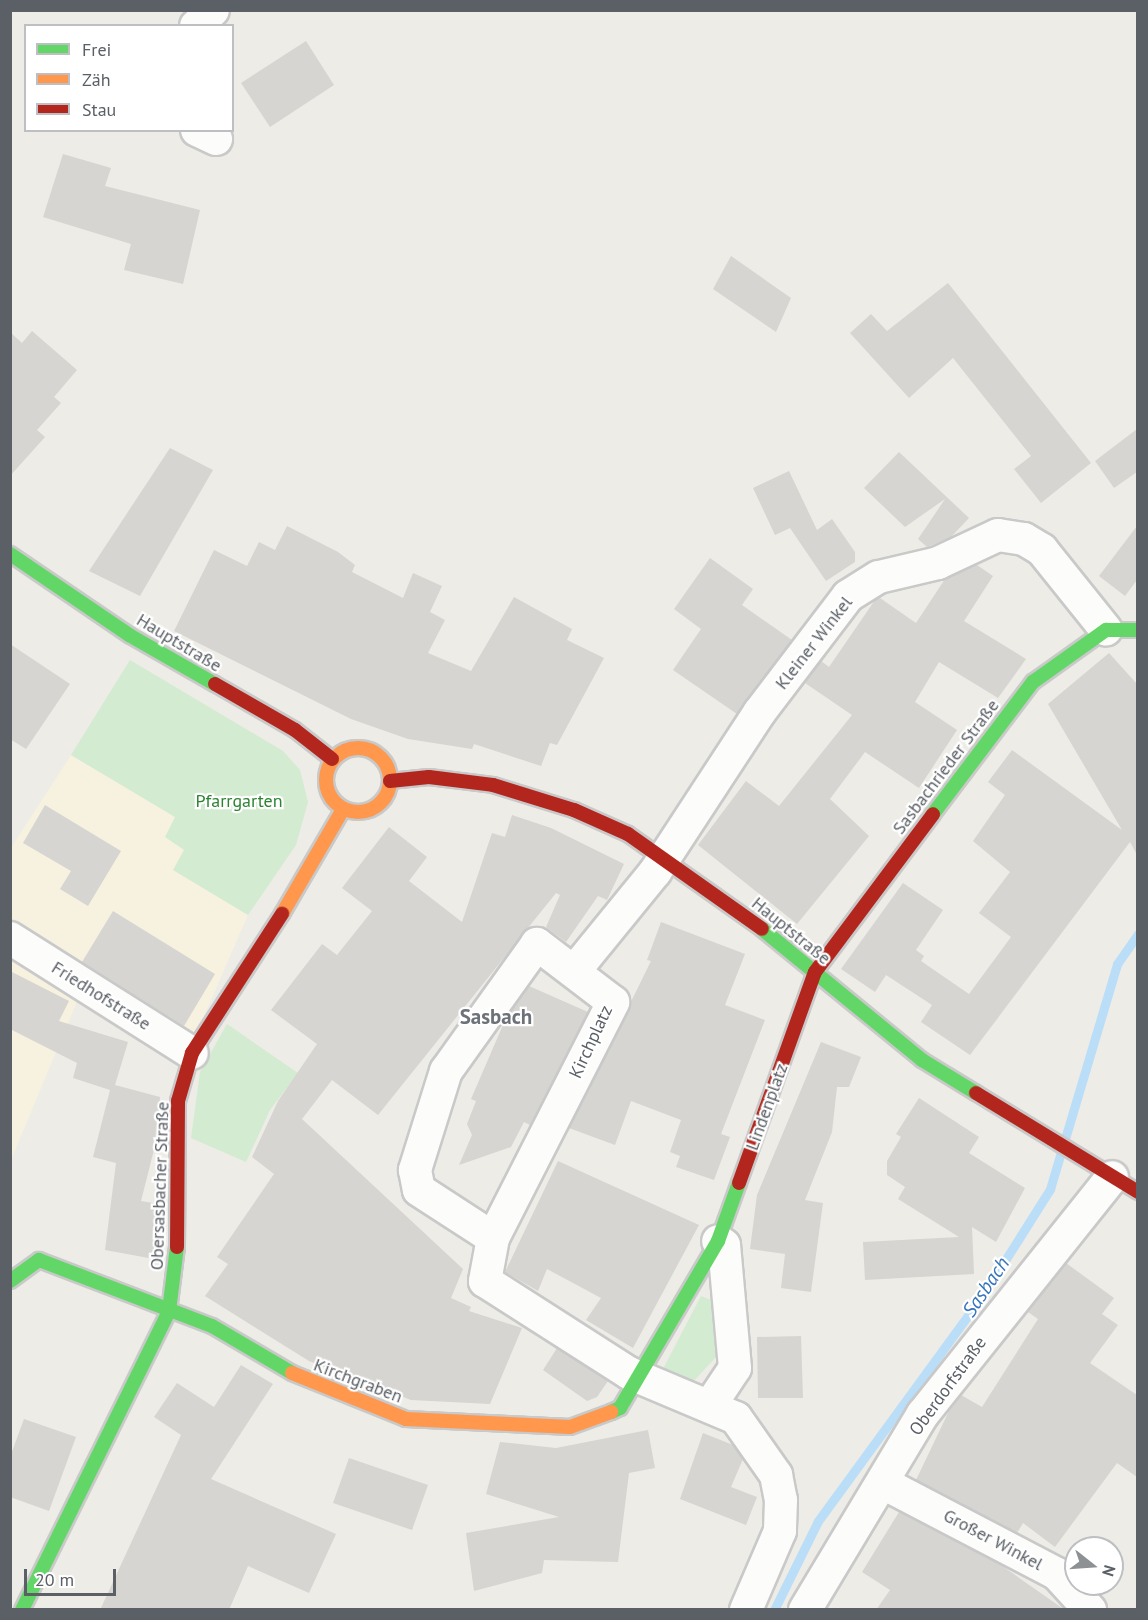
<!DOCTYPE html>
<html>
<head>
<meta charset="utf-8">
<style>
	body { margin:0 }
	#map { position:relative; width:1148px; height:1620px; overflow:hidden; background:#edece6; font-family:"PT Sans",sans-serif }
	div>[style] { position:absolute }
	.commercial>* { inset:0; background:#f7f2df }
	.green>* { inset:0; background:#d3ebd0 }
	.stream>* { height:9px; margin:-4.5px; padding:0 4.5px; transform-origin:4.5px; border-radius:4.5px; background:#baddf8 }
	.building>* { inset:0; background:#d6d5d1 }
	.roads { filter:drop-shadow(2px 0 #c8c9c8) drop-shadow(-2px 0 #c8c9c8) drop-shadow(0 2px #c8c9c8) drop-shadow(0 -2px #c8c9c8) }
	.street>* { height:32px; margin:-16px; padding:0 16px; transform-origin:16px; border-radius:16px; background:#fcfcfb }
	.fast>* { height:14px; margin:-7px; padding:0 7px; transform-origin:7px; border-radius:7px; background:#63d668 }
	.slow>* { height:14px; margin:-7px; padding:0 7px; transform-origin:7px; border-radius:7px; background:#ff974d }
	.slow>.ring { margin:-7px; padding:0; box-sizing:content-box; background:none; border:14px solid #ff974d; border-radius:50% }
	.jam>* { height:14px; margin:-7px; padding:0 7px; transform-origin:7px; border-radius:7px; background:#b3261e }
	span { translate:-50% -50%; white-space:nowrap; text-align:center; line-height:1.15; -webkit-text-stroke:4.5px #fff; paint-order:stroke }
	.street-label { font-size:18px; color:#5b6066 }
	.park-label { font-size:18px; color:#2c8431 }
	.water-label { font-size:20px; color:#3775bc; font-style:italic }
	.quarter-label { font-size:21px; color:#6c7278; font-weight:700 }
	.frame { position:absolute; inset:0; border:12px solid #5b6066; pointer-events:none }
	.legend { position:absolute; left:24px; top:24px; width:210px; height:108px; box-sizing:border-box; background:#fff; border:2px solid #bdbfc2; margin:0; padding:8px 10px; list-style:none; font-size:18px; color:#5b6066 }
	.legend li { display:flex; align-items:center; gap:12px; height:30px }
	.legend b { width:30px; border:2px solid #bdbfc2 }
	.north { position:absolute; left:1064px; top:1536px; width:60px; height:60px; box-sizing:border-box; background:#fff; border:2px solid #bdbfc2; border-radius:50%; rotate:107deg; font-size:16px; font-weight:700; line-height:24px; text-align:center; color:#5b6066 }
	.north::after { content:''; display:block; margin:auto; width:21px; height:27px; background:#8e9193; clip-path:polygon(50% 0,100% 100%,50% 72%,0 100%) }
	.scale { position:absolute; left:24px; top:1569px; width:92px; height:27px; box-sizing:border-box; border:3px solid #5b6066; border-top:0; padding-left:8px; font-size:18px; line-height:21px; white-space:nowrap; color:#5b6066; -webkit-text-stroke:4px #fff; paint-order:stroke }
</style>
</head>
<body>
<div id="map">
	<div class="commercial">
		<div style="clip-path:polygon(71px 755px,175px 817px,184px 850px,173px 870px,248px 915px,187px 1055px,81px 992px,11px 1160px,11px 848px)"></div>
	</div>
	<div class="green">
		<div style="clip-path:polygon(130px 660px,283px 751px,300px 770px,308px 802px,296px 845px,248px 915px,173px 870px,184px 850px,165px 837px,175px 817px,71px 755px)"></div>
		<div style="clip-path:polygon(227px 1024px,298px 1073px,270px 1110px,246px 1162px,191px 1138px,200px 1072px)"></div>
		<div style="clip-path:polygon(701px 1296px,711px 1300px,717px 1356px,691px 1384px,663px 1369px)"></div>
	</div>
	<div class="stream">
		<div style="left:774px;top:1610px;width:99px;rotate:-63.7deg"></div>
		<div style="left:818px;top:1521px;width:283px;rotate:-53.9deg"></div>
		<div style="left:985px;top:1292px;width:122px;rotate:-57.7deg"></div>
		<div style="left:1050px;top:1189px;width:235px;rotate:-73.4deg"></div>
		<div style="left:1117px;top:964px;width:37px;rotate:-55deg"></div>
	</div>
	<div class="building">
		<div style="clip-path:polygon(306px 41px,334px 85px,270px 127px,241px 83px)"></div>
		<div style="clip-path:polygon(63px 154px,111px 168px,105px 186px,200px 210px,183px 284px,124px 270px,131px 244px,43px 217px)"></div>
		<div style="clip-path:polygon(731px 256px,791px 298px,776px 332px,713px 289px)"></div>
		<div style="clip-path:polygon(948px 283px,1091px 463px,1041px 503px,1014px 469px,1031px 456px,953px 358px,909px 398px,850px 333px,871px 314px,887px 331px)"></div>
		<div style="clip-path:polygon(32px 331px,77px 370px,54px 397px,61px 403px,37px 430px,45px 437px,10px 476px,10px 332px,22px 343px)"></div>
		<div style="clip-path:polygon(1137px 429px,1137px 472px,1114px 488px,1095px 461px)"></div>
		<div style="clip-path:polygon(170px 448px,213px 470px,140px 596px,89px 571px)"></div>
		<div style="clip-path:polygon(899px 452px,969px 518px,951px 537px,927px 547px,918px 539px,945px 499px,905px 527px,864px 488px)"></div>
		<div style="clip-path:polygon(789px 471px,817px 530px,832px 519px,855px 552px,855px 562px,826px 581px,790px 528px,775px 535px,753px 488px)"></div>
		<div style="clip-path:polygon(287px 526px,338px 552px,355px 565px,352px 572px,403px 598px,413px 573px,442px 586px,430px 612px,445px 620px,428px 653px,471px 671px,514px 597px,572px 629px,567px 640px,604px 658px,557px 745px,550px 743px,541px 766px,474px 744px,472px 749px,408px 739px,351px 719px,174px 631px,214px 550px,247px 566px,259px 542px,275px 550px)"></div>
		<div style="clip-path:polygon(1137px 526px,1137px 580px,1125px 596px,1099px 576px)"></div>
		<div style="clip-path:polygon(710px 558px,753px 589px,742px 605px,792px 640px,737px 714px,673px 670px,701px 629px,674px 609px)"></div>
		<div style="clip-path:polygon(977px 565px,993px 576px,964px 621px,1026px 659px,998px 698px,939px 662px,915px 702px,957px 730px,919px 788px,865px 752px,830px 799px,869px 836px,797px 924px,698px 845px,746px 781px,779px 806px,852px 715px,805px 683px,821px 661px,829px 667px,875px 600px,880px 598px,916px 623px,945px 579px)"></div>
		<div style="clip-path:polygon(10px 644px,70px 684px,26px 749px,10px 739px)"></div>
		<div style="clip-path:polygon(1109px 653px,1137px 684px,1137px 855px,1130px 842px,970px 1055px,921px 1022px,932px 1005px,886px 975px,875px 992px,841px 969px,903px 883px,943px 910px,916px 950px,924px 956px,921px 961px,969px 994px,1011px 937px,979px 913px,1010px 872px,973px 841px,1005px 795px,988px 782px,1012px 750px,1122px 830px,1048px 704px)"></div>
		<div style="clip-path:polygon(45px 805px,121px 851px,88px 906px,60px 889px,71px 871px,23px 843px)"></div>
		<div style="clip-path:polygon(512px 815px,551px 828px,624px 864px,607px 900px,598px 896px,566px 942px,546px 927px,560px 895px,556px 893px,378px 1115px,332px 1080px,302px 1119px,463px 1269px,451px 1298px,471px 1307px,469px 1311px,522px 1328px,490px 1404px,411px 1400px,309px 1361px,205px 1296px,228px 1264px,217px 1257px,274px 1174px,252px 1157px,278px 1101px,317px 1044px,271px 1010px,322px 944px,337px 955px,372px 911px,342px 888px,389px 827px,427px 857px,409px 881px,462px 922px,492px 833px,505px 837px)"></div>
		<div style="clip-path:polygon(113px 911px,215px 974px,184px 1026px,82px 962px)"></div>
		<div style="clip-path:polygon(661px 922px,745px 954px,725px 1005px,765px 1020px,721px 1134px,730px 1137px,714px 1180px,676px 1167px,680px 1156px,670px 1152px,681px 1120px,631px 1101px,615px 1145px,569px 1128px,651px 961px,647px 960px)"></div>
		<div style="clip-path:polygon(10px 971px,69px 1001px,59px 1021px,128px 1042px,115px 1085px,160px 1097px,159px 1130px,141px 1201px,159px 1204px,154px 1259px,105px 1250px,116px 1163px,93px 1157px,110px 1090px,73px 1078px,77px 1063px,10px 1029px)"></div>
		<div style="clip-path:polygon(529px 986px,588px 1012px,530px 1125px,524px 1122px,511px 1147px,459px 1165px,472px 1135px,467px 1124px,476px 1101px,471px 1099px,506px 1018px)"></div>
		<div style="clip-path:polygon(821px 1042px,861px 1057px,849px 1087px,837px 1087px,832px 1132px,805px 1200px,823px 1203px,811px 1292px,781px 1288px,785px 1254px,750px 1249px,757px 1195px)"></div>
		<div style="clip-path:polygon(919px 1098px,979px 1137px,969px 1153px,1025px 1188px,996px 1242px,972px 1227px,974px 1274px,865px 1280px,863px 1242px,959px 1237px,898px 1199px,905px 1187px,887px 1175px,887px 1161px,901px 1137px,896px 1134px)"></div>
		<div style="clip-path:polygon(558px 1161px,699px 1225px,633px 1348px,586px 1320px,601px 1298px,547px 1269px,538px 1291px,505px 1272px)"></div>
		<div style="clip-path:polygon(1066px 1263px,1114px 1298px,1102px 1314px,1118px 1325px,1090px 1363px,1137px 1395px,1137px 1477px,1117px 1463px,1055px 1547px,1023px 1523px,1017px 1533px,916px 1480px,949px 1411px,961px 1395px,982px 1407px,1038px 1319px,1028px 1312px)"></div>
		<div style="clip-path:polygon(801px 1336px,803px 1398px,758px 1398px,757px 1337px)"></div>
		<div style="clip-path:polygon(557px 1348px,608px 1381px,597px 1397px,587px 1401px,543px 1370px)"></div>
		<div style="clip-path:polygon(241px 1365px,273px 1384px,211px 1479px,336px 1534px,309px 1593px,248px 1566px,229px 1610px,100px 1610px,181px 1435px,154px 1417px,177px 1383px,214px 1407px)"></div>
		<div style="clip-path:polygon(24px 1419px,76px 1437px,49px 1511px,10px 1497px,10px 1457px)"></div>
		<div style="clip-path:polygon(648px 1430px,655px 1468px,629px 1473px,618px 1562px,544px 1560px,542px 1573px,474px 1591px,466px 1533px,559px 1517px,486px 1494px,500px 1442px,556px 1448px)"></div>
		<div style="clip-path:polygon(703px 1433px,733px 1445px,743px 1459px,731px 1487px,757px 1497px,746px 1525px,680px 1499px)"></div>
		<div style="clip-path:polygon(349px 1458px,428px 1485px,412px 1530px,333px 1503px)"></div>
		<div style="clip-path:polygon(899px 1512px,998px 1563px,1065px 1610px,876px 1610px,890px 1590px,862px 1572px)"></div>
	</div>
	<div class="roads">
		<div class="street">
			<div style="left:196px;top:26px;width:23px;rotate:-43deg"></div>
			<div style="left:197px;top:130px;width:21px;rotate:25deg"></div>
			<div style="left:10px;top:938px;width:215px;rotate:32.3deg"></div>
			<div style="left:576px;top:969px;width:125px;rotate:-50.8deg"></div>
			<div style="left:655px;top:872px;width:190px;rotate:-56.8deg"></div>
			<div style="left:759px;top:713px;width:147px;rotate:-52.7deg"></div>
			<div style="left:848px;top:596px;width:36px;rotate:-32deg"></div>
			<div style="left:879px;top:577px;width:61px;rotate:-13.3deg"></div>
			<div style="left:938px;top:563px;width:66px;rotate:-25deg"></div>
			<div style="left:998px;top:535px;width:26px;rotate:9deg"></div>
			<div style="left:1024px;top:539px;width:21px;rotate:31deg"></div>
			<div style="left:1042px;top:550px;width:102px;rotate:51.3deg"></div>
			<div style="left:493px;top:1238px;width:265px;rotate:-63deg"></div>
			<div style="left:613px;top:1002px;width:96px;rotate:-142.7deg"></div>
			<div style="left:537px;top:944px;width:156px;rotate:125.6deg"></div>
			<div style="left:446px;top:1071px;width:104px;rotate:107.4deg"></div>
			<div style="left:415px;top:1170px;width:20px;rotate:79deg"></div>
			<div style="left:419px;top:1190px;width:88px;rotate:33deg"></div>
			<div style="left:493px;top:1238px;width:44px;rotate:100.5deg"></div>
			<div style="left:485px;top:1281px;width:171px;rotate:32.6deg"></div>
			<div style="left:629px;top:1373px;width:116px;rotate:22.8deg"></div>
			<div style="left:736px;top:1418px;width:70px;rotate:54.9deg"></div>
			<div style="left:776px;top:1475px;width:25px;rotate:79deg"></div>
			<div style="left:781px;top:1500px;width:31px;rotate:92deg"></div>
			<div style="left:780px;top:1531px;width:86px;rotate:113.3deg"></div>
			<div style="left:711px;top:1404px;width:43px;rotate:-56.3deg"></div>
			<div style="left:735px;top:1368px;width:123px;rotate:-95.1deg"></div>
			<div style="left:724px;top:1245px;width:7px;rotate:-146deg"></div>
			<div style="left:885px;top:1484px;width:194px;rotate:27.6deg"></div>
			<div style="left:1057px;top:1574px;width:49px;rotate:47.5deg"></div>
			<div style="left:805px;top:1610px;width:229px;rotate:-59deg"></div>
			<div style="left:923px;top:1414px;width:303px;rotate:-51.4deg"></div>
		</div>
		<div class="fast">
			<div style="left:10px;top:554px;width:144px;rotate:34.2deg"></div>
			<div style="left:129px;top:635px;width:99px;rotate:29.7deg"></div>
			<div style="left:933px;top:814px;width:166px;rotate:-52.9deg"></div>
			<div style="left:1033px;top:682px;width:90px;rotate:-35.5deg"></div>
			<div style="left:1106px;top:630px;width:32px"></div>
			<div style="left:762px;top:929px;width:207px;rotate:39.3deg"></div>
			<div style="left:922px;top:1060px;width:63px;rotate:31.4deg"></div>
			<div style="left:10px;top:1281px;width:36px;rotate:-36deg"></div>
			<div style="left:39px;top:1260px;width:185px;rotate:20.9deg"></div>
			<div style="left:212px;top:1326px;width:93px;rotate:30.4deg"></div>
			<div style="left:611px;top:1412px;width:10px;rotate:-24deg"></div>
			<div style="left:620px;top:1408px;width:194px;rotate:-59.6deg"></div>
			<div style="left:718px;top:1241px;width:62px;rotate:-70.1deg"></div>
			<div style="left:22px;top:1610px;width:333px;rotate:-63.8deg"></div>
			<div style="left:169px;top:1311px;width:64px;rotate:-82.9deg"></div>
		</div>
		<div class="slow">
			<div class="ring" style="left:326px;top:748px;width:50px;height:50px"></div>
			<div style="left:282px;top:914px;width:121px;rotate:-59.8deg"></div>
			<div style="left:292px;top:1373px;width:123px;rotate:22deg"></div>
			<div style="left:406px;top:1419px;width:164px;rotate:2.8deg"></div>
			<div style="left:570px;top:1427px;width:44px;rotate:-20.1deg"></div>
		</div>
		<div class="jam">
			<div style="left:215px;top:684px;width:92px;rotate:29.9deg"></div>
			<div style="left:295px;top:730px;width:47px;rotate:38.1deg"></div>
			<div style="left:390px;top:781px;width:39px;rotate:-6deg"></div>
			<div style="left:429px;top:777px;width:64px;rotate:7.1deg"></div>
			<div style="left:493px;top:785px;width:85px;rotate:17.2deg"></div>
			<div style="left:574px;top:810px;width:59px;rotate:24deg"></div>
			<div style="left:628px;top:834px;width:164px;rotate:35.3deg"></div>
			<div style="left:976px;top:1093px;width:190px;rotate:31.4deg"></div>
			<div style="left:739px;top:1183px;width:224px;rotate:-70.2deg"></div>
			<div style="left:815px;top:972px;width:197px;rotate:-53.2deg"></div>
			<div style="left:177px;top:1247px;width:146px;rotate:-89.6deg"></div>
			<div style="left:178px;top:1101px;width:50px;rotate:-73.7deg"></div>
			<div style="left:192px;top:1053px;width:166px;rotate:-57.1deg"></div>
		</div>
	</div>
	<div class="street-label">
		<span style="left:179px;top:643px;rotate:31deg">Hauptstraße</span>
		<span style="left:814px;top:643px;rotate:-52deg">Kleiner Winkel</span>
		<span style="left:946px;top:767px;rotate:-53deg">Sasbachrieder Straße</span>
		<span style="left:791px;top:931px;rotate:39deg">Hauptstraße</span>
		<span style="left:101px;top:996px;rotate:32deg">Friedhofstraße</span>
		<span style="left:591px;top:1042px;rotate:-65deg">Kirchplatz</span>
		<span style="left:767px;top:1107px;rotate:-70deg">Lindenplatz</span>
		<span style="left:160px;top:1186px;rotate:-88deg">Obersasbacher Straße</span>
		<span style="left:358px;top:1381px;rotate:21deg">Kirchgraben</span>
		<span style="left:948px;top:1386px;rotate:-54deg">Oberdorfstraße</span>
		<span style="left:993px;top:1540px;rotate:28deg">Großer Winkel</span>
	</div>
	<div class="park-label">
		<span style="left:239px;top:801px">Pfarrgarten</span>
	</div>
	<div class="water-label">
		<span style="left:986px;top:1287px;rotate:-56deg">Sasbach</span>
	</div>
	<div class="quarter-label">
		<span style="left:496px;top:1017px">Sasbach</span>
	</div>
	<div class="frame"></div>
	<ul class="legend">
	<li><b style="height:8px;background:#63d668"></b>Frei</li>
	<li><b style="height:8px;background:#ff974d"></b>Zäh</li>
	<li><b style="height:8px;background:#b3261e"></b>Stau</li>
	</ul>
	<div class="north">N</div>
	<div class="scale">20 m</div>
</div>
</body>
</html>
